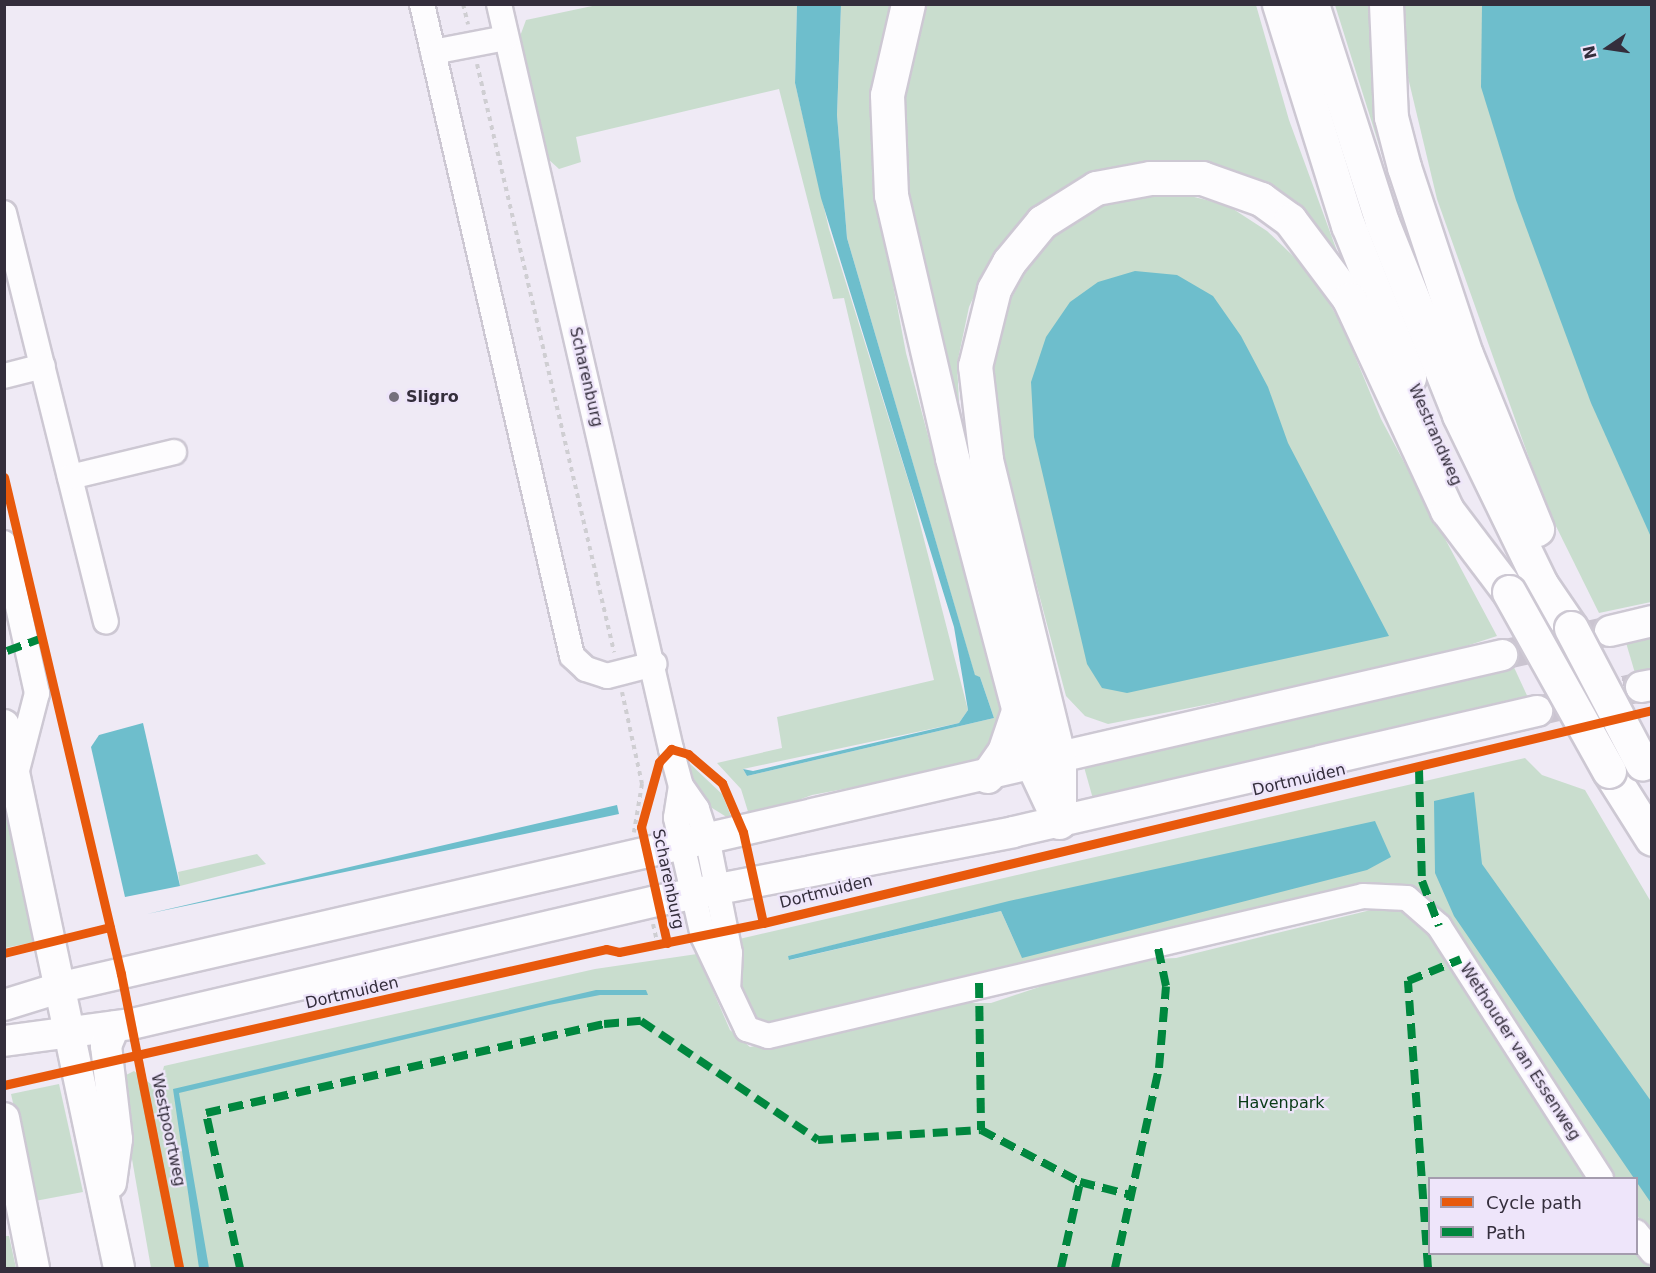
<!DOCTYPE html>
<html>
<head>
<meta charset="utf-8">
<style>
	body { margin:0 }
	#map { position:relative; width:1656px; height:1273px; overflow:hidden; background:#efeaf5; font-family:"DejaVu Sans",sans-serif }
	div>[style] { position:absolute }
	.green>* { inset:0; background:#c9ddce }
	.water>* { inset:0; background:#6ebecc }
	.major-tunnel>* { height:30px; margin-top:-15px; transform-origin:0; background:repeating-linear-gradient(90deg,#cac4d0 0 30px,transparent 0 45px) }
	.path>* { height:4px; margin-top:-2px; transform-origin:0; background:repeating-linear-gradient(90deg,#cfced2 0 4.5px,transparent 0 9px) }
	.roads { filter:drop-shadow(2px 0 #cdc8d3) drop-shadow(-2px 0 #cdc8d3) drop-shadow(0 2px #cdc8d3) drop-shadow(0 -2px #cdc8d3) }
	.minor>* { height:24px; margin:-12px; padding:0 12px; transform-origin:12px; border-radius:12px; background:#fdfcfe }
	.major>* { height:30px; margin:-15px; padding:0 15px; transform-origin:15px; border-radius:15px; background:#fdfcfe }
	.highway>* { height:33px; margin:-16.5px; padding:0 16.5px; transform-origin:16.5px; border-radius:16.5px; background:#fdfcfe }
	.bridges { filter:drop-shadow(2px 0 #cdc8d3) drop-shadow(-2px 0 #cdc8d3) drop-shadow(0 2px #cdc8d3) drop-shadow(0 -2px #cdc8d3) }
	.highway-bridge>* { height:33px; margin:-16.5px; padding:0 16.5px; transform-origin:16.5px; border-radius:16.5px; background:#fdfcfe }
	.quiet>* { height:8px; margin-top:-4px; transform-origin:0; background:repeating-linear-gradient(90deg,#00873e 0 15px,transparent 0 23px) }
	.cycleway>* { height:9px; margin:-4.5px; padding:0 4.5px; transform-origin:4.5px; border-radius:4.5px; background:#e8590c }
	.dots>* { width:16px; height:16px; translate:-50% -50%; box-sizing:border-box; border:3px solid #eee5fa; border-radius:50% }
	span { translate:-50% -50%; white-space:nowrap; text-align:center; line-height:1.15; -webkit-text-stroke:4.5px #eee5fa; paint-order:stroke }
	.street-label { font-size:16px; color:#342e3c }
	.poi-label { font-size:16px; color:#342e3c; font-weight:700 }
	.left { translate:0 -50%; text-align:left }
	.park-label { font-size:16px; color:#083a16 }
	.frame { position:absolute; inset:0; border:6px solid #342e3c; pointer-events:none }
	.legend { position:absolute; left:1428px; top:1177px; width:210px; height:78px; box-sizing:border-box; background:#eee5fa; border:2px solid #a49cae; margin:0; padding:8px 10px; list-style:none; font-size:18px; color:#342e3c }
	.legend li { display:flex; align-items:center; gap:12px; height:30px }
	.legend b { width:30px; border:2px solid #a49cae }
	.north { position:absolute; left:1578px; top:18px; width:60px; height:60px; -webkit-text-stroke:4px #eee5fa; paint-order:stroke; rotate:257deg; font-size:16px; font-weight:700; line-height:24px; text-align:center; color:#342e3c }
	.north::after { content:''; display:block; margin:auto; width:21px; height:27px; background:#342e3c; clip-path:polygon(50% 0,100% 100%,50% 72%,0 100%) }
</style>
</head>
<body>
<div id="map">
	<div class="green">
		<div style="clip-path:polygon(597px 5px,797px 5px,795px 83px,829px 229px,911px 489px,968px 710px,959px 723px,743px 769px,747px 776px,994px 718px,980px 677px,975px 676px,847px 238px,837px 115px,841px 5px,895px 5px,874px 99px,872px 173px,906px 353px,1004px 721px,978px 764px,812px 795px,750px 818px,741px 789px,717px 763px,782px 748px,777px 717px,934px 680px,844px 298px,833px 299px,779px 89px,576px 137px,581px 162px,559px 169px,547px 158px,519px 39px,526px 20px)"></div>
		<div style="clip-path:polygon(919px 5px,1256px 5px,1289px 120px,1348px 281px,1201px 169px,1013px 232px,989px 264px,969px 307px,957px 364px,960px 420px,949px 416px,911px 261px,897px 106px)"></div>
		<div style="clip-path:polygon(1335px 5px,1372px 5px,1372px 78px,1384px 128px,1450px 347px,1404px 225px)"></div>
		<div style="clip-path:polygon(1405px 5px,1651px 5px,1651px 602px,1599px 613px,1546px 506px,1437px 199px,1406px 69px)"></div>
		<div style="clip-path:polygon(1182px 194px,1227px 205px,1267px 231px,1312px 274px,1342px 325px,1381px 419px,1497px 636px,1408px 665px,1108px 724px,1085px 716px,1066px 696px,998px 440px,991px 372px,1000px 319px,1032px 260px,1063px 229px,1097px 208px,1139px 195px)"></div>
		<div style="clip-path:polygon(1651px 630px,1651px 669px,1635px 673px,1624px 636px)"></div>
		<div style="clip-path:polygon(1512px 663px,1531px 704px,1093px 799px,1084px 767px)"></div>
		<div style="clip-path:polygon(evenodd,1525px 758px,1542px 775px,1585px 790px,1651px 902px,1651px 1237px,1637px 1215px,1636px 1178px,1611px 1178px,1424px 897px,1015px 968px,771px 1023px,755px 1021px,743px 996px,735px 940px,1525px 758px,999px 905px,1022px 958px,1001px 911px,790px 960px,788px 956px,999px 905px)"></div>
		<div style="clip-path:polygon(686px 760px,722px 794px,733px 821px,704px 803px)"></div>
		<div style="clip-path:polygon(4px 793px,39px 941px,5px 948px,4px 948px)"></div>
		<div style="clip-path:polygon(257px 854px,266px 864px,180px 886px,178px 872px)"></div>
		<div style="clip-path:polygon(1383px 907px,1409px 913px,1431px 931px,1594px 1178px,1430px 1178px,1430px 1254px,1636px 1254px,1637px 1241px,1651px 1268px,151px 1268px,118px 1079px,134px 1071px,152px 1085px,160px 1082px,164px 1066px,595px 969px,697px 954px,730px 1030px,750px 1047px,961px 1003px,991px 1003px,1117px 961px,1176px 958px)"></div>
		<div style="clip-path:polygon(59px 1084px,83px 1192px,35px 1201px,11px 1094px)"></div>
		<div style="clip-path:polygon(5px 1236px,9px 1236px,16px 1268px,5px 1268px)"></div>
	</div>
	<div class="water">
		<div style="clip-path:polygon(797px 5px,841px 5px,837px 115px,847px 238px,975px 675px,980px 677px,994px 718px,747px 776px,743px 769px,753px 771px,959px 723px,968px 710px,954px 627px,821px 198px,795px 83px)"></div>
		<div style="clip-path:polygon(1482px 5px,1651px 5px,1651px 537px,1591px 403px,1516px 200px,1481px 87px)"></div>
		<div style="clip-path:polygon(1135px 271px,1177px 275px,1213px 296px,1241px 336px,1268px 387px,1288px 443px,1389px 636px,1127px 693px,1102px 688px,1087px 664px,1034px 437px,1031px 382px,1046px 337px,1070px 302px,1098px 282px)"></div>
		<div style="clip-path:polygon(143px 723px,180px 886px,125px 897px,91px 747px,99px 735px)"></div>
		<div style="clip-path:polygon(1474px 792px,1482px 864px,1651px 1101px,1651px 1203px,1454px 916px,1435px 873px,1434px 801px)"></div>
		<div style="clip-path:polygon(617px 805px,619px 814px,147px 914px)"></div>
		<div style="clip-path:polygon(1375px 821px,1391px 857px,1367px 870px,1022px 958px,1001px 911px,789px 960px,788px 956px,1009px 901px)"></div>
		<div style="clip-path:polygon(596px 990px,646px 990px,648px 995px,600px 995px,549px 1005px,179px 1093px,209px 1268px,199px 1268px,173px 1089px)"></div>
	</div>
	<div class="major-tunnel">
		<div style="left:1502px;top:655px;width:111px;rotate:-12.5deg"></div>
		<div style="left:1537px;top:711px;width:107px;rotate:-13deg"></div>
	</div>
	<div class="path">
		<div style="left:463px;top:4px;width:21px;rotate:76deg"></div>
		<div style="left:477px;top:64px;width:604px;rotate:76.88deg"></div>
		<div style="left:622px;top:692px;width:94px;rotate:77.7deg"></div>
		<div style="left:642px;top:784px;width:49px;rotate:99.5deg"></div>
		<div style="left:653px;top:924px;width:22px;rotate:77deg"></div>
	</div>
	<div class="roads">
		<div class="minor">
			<div style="left:422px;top:4px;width:669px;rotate:77.04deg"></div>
			<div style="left:572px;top:656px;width:19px;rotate:43deg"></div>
			<div style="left:586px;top:669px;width:22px;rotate:18deg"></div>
			<div style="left:607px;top:676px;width:49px;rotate:-14.3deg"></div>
			<div style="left:499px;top:4px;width:765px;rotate:77deg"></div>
			<div style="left:671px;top:749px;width:38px;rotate:75deg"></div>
			<div style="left:681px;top:786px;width:28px;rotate:55deg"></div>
			<div style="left:697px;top:809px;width:35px;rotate:72deg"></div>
			<div style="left:708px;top:842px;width:113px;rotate:78.8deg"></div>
			<div style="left:730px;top:953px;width:33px;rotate:93deg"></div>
			<div style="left:433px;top:52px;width:74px;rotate:-10.9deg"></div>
			<div style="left:4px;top:213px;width:421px;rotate:76deg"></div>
			<div style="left:4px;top:376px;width:40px;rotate:-14.4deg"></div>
			<div style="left:70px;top:477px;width:107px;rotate:-13.5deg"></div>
			<div style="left:4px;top:543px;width:154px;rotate:77.6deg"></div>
			<div style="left:37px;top:693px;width:84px;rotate:104.5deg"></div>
			<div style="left:681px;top:786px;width:32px;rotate:99deg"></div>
			<div style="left:676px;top:818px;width:121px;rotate:77.1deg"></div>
			<div style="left:703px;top:936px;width:103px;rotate:64.7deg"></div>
			<div style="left:747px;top:1029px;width:22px;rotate:18deg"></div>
			<div style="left:768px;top:1036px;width:611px;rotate:-13.24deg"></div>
			<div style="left:1363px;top:896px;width:44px;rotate:2.6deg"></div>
			<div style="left:1407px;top:898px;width:43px;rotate:41.2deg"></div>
			<div style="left:1439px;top:926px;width:300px;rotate:57.3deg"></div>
			<div style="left:1636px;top:1232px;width:26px;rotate:51deg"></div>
		</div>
		<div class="major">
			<div style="left:1610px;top:631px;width:43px;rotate:-13.4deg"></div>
			<div style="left:1641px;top:687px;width:11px;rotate:-10deg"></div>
			<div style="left:4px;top:725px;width:555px;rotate:78.04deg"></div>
			<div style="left:4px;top:1005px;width:61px;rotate:-17.2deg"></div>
			<div style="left:62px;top:987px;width:1478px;rotate:-12.98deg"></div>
			<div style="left:4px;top:1041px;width:129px;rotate:-7.6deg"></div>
			<div style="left:132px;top:1024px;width:538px;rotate:-13.21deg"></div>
			<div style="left:656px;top:901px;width:364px;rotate:-10.9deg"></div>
			<div style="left:1013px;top:832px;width:538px;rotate:-13deg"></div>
			<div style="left:4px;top:1118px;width:153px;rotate:78.7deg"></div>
			<div style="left:111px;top:1183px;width:44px;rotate:-82.2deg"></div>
			<div style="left:117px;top:1139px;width:94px;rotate:-96.7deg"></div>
			<div style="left:106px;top:1046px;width:21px;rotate:-67deg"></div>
		</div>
		<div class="highway">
			<div style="left:908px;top:4px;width:93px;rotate:103deg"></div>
			<div style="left:887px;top:95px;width:100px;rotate:87.7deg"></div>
			<div style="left:891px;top:195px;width:270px;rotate:76.9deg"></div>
			<div style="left:952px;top:458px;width:318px;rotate:75.2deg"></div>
			<div style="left:1033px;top:765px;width:52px;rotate:64.9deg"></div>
			<div style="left:1279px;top:4px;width:232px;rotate:72.7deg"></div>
			<div style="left:1348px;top:225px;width:164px;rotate:68.1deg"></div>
			<div style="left:1312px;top:4px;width:229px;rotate:72.2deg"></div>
			<div style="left:1382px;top:222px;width:208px;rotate:68.2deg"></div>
			<div style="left:1459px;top:415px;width:188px;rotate:64.1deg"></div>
			<div style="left:1541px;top:584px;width:53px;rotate:55.7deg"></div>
			<div style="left:1386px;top:4px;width:113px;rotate:87.5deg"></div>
			<div style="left:1391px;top:117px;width:52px;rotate:75.4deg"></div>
			<div style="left:1404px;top:167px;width:197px;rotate:71.7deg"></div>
			<div style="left:1466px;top:354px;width:189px;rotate:67.9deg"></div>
			<div style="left:1609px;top:771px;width:80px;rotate:57.7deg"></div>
			<div style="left:987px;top:776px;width:29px;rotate:-55deg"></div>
			<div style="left:1004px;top:752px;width:46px;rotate:-71.2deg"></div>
			<div style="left:1059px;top:822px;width:63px;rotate:-90deg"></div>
			<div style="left:1059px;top:759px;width:309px;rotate:-103.7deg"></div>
			<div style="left:986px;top:459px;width:94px;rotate:-96.7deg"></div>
			<div style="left:975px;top:366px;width:79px;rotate:-76.1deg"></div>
			<div style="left:994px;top:289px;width:31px;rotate:-61deg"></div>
			<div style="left:1009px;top:262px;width:52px;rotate:-50.5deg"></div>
			<div style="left:1042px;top:222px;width:64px;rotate:-32.2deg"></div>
			<div style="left:1096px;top:188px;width:55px;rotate:-10.5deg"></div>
			<div style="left:1150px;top:178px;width:52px"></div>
			<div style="left:1202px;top:178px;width:63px;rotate:19.6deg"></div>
			<div style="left:1261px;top:199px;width:36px;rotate:36deg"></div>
			<div style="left:1290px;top:220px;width:99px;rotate:53.2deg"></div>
			<div style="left:1349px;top:299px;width:233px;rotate:65.1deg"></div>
			<div style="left:1447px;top:510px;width:103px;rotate:52.9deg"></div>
		</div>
	</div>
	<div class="bridges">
		<div class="highway-bridge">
			<div style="left:1509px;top:592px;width:205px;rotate:60.8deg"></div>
			<div style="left:1571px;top:628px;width:153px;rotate:62.3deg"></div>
		</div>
	</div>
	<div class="quiet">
		<div style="left:7px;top:651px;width:37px;rotate:-20deg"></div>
		<div style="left:1419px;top:769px;width:112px;rotate:88.5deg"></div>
		<div style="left:1422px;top:881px;width:48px;rotate:69.3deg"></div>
		<div style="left:979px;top:983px;width:147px;rotate:89.2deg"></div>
		<div style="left:981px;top:1130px;width:112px;rotate:27.7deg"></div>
		<div style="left:240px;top:1268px;width:159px;rotate:-102.4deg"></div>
		<div style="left:206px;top:1113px;width:408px;rotate:-12.6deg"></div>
		<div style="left:604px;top:1024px;width:37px;rotate:-5deg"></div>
		<div style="left:641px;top:1021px;width:213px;rotate:33.9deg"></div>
		<div style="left:818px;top:1140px;width:163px;rotate:-3.5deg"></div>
		<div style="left:1061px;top:1268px;width:88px;rotate:-77.5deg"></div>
		<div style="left:1080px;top:1182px;width:53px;rotate:14.3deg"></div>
		<div style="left:1115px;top:1268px;width:205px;rotate:-77.6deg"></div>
		<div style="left:1159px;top:1068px;width:82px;rotate:-85.1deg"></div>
		<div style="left:1166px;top:986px;width:44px;rotate:-101.8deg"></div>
		<div style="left:1428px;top:1268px;width:288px;rotate:-94deg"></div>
		<div style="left:1408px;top:981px;width:57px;rotate:-22.5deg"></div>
	</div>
	<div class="cycleway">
		<div style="left:4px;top:477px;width:511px;rotate:76.75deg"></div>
		<div style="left:121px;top:974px;width:300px;rotate:78.8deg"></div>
		<div style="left:667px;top:943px;width:119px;rotate:-102.6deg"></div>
		<div style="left:641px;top:827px;width:67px;rotate:-74.5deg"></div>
		<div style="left:659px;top:762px;width:18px;rotate:-47deg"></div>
		<div style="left:671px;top:749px;width:18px;rotate:16deg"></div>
		<div style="left:688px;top:754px;width:45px;rotate:40.5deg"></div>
		<div style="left:722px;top:783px;width:53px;rotate:66.8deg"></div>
		<div style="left:743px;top:832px;width:93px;rotate:77.6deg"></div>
		<div style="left:4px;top:953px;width:109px;rotate:-13.8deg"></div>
		<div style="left:4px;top:1085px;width:617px;rotate:-12.73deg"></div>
		<div style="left:606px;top:949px;width:13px;rotate:13deg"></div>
		<div style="left:619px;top:952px;width:147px;rotate:-11.4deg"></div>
		<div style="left:763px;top:923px;width:914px;rotate:-13.47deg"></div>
	</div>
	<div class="dots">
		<div style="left:394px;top:397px;background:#75707d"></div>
	</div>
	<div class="street-label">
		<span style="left:586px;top:377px;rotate:77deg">Scharenburg</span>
		<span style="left:1435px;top:435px;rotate:66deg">Westrandweg</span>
		<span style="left:1299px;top:780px;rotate:-13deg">Dortmuiden</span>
		<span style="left:668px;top:879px;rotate:78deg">Scharenburg</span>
		<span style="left:826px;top:892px;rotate:-14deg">Dortmuiden</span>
		<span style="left:352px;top:993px;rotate:-13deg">Dortmuiden</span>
		<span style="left:1520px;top:1052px;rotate:57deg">Wethouder van Essenweg</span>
		<span style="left:168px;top:1130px;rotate:78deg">Westpoortweg</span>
	</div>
	<div class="poi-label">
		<span class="left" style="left:406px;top:397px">Sligro</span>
	</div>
	<div class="park-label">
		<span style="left:1281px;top:1103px">Havenpark</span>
	</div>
	<div class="frame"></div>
	<ul class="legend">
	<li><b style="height:8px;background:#e8590c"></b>Cycle path</li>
	<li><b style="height:8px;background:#00873e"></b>Path</li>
	</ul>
	<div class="north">N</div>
</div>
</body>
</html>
